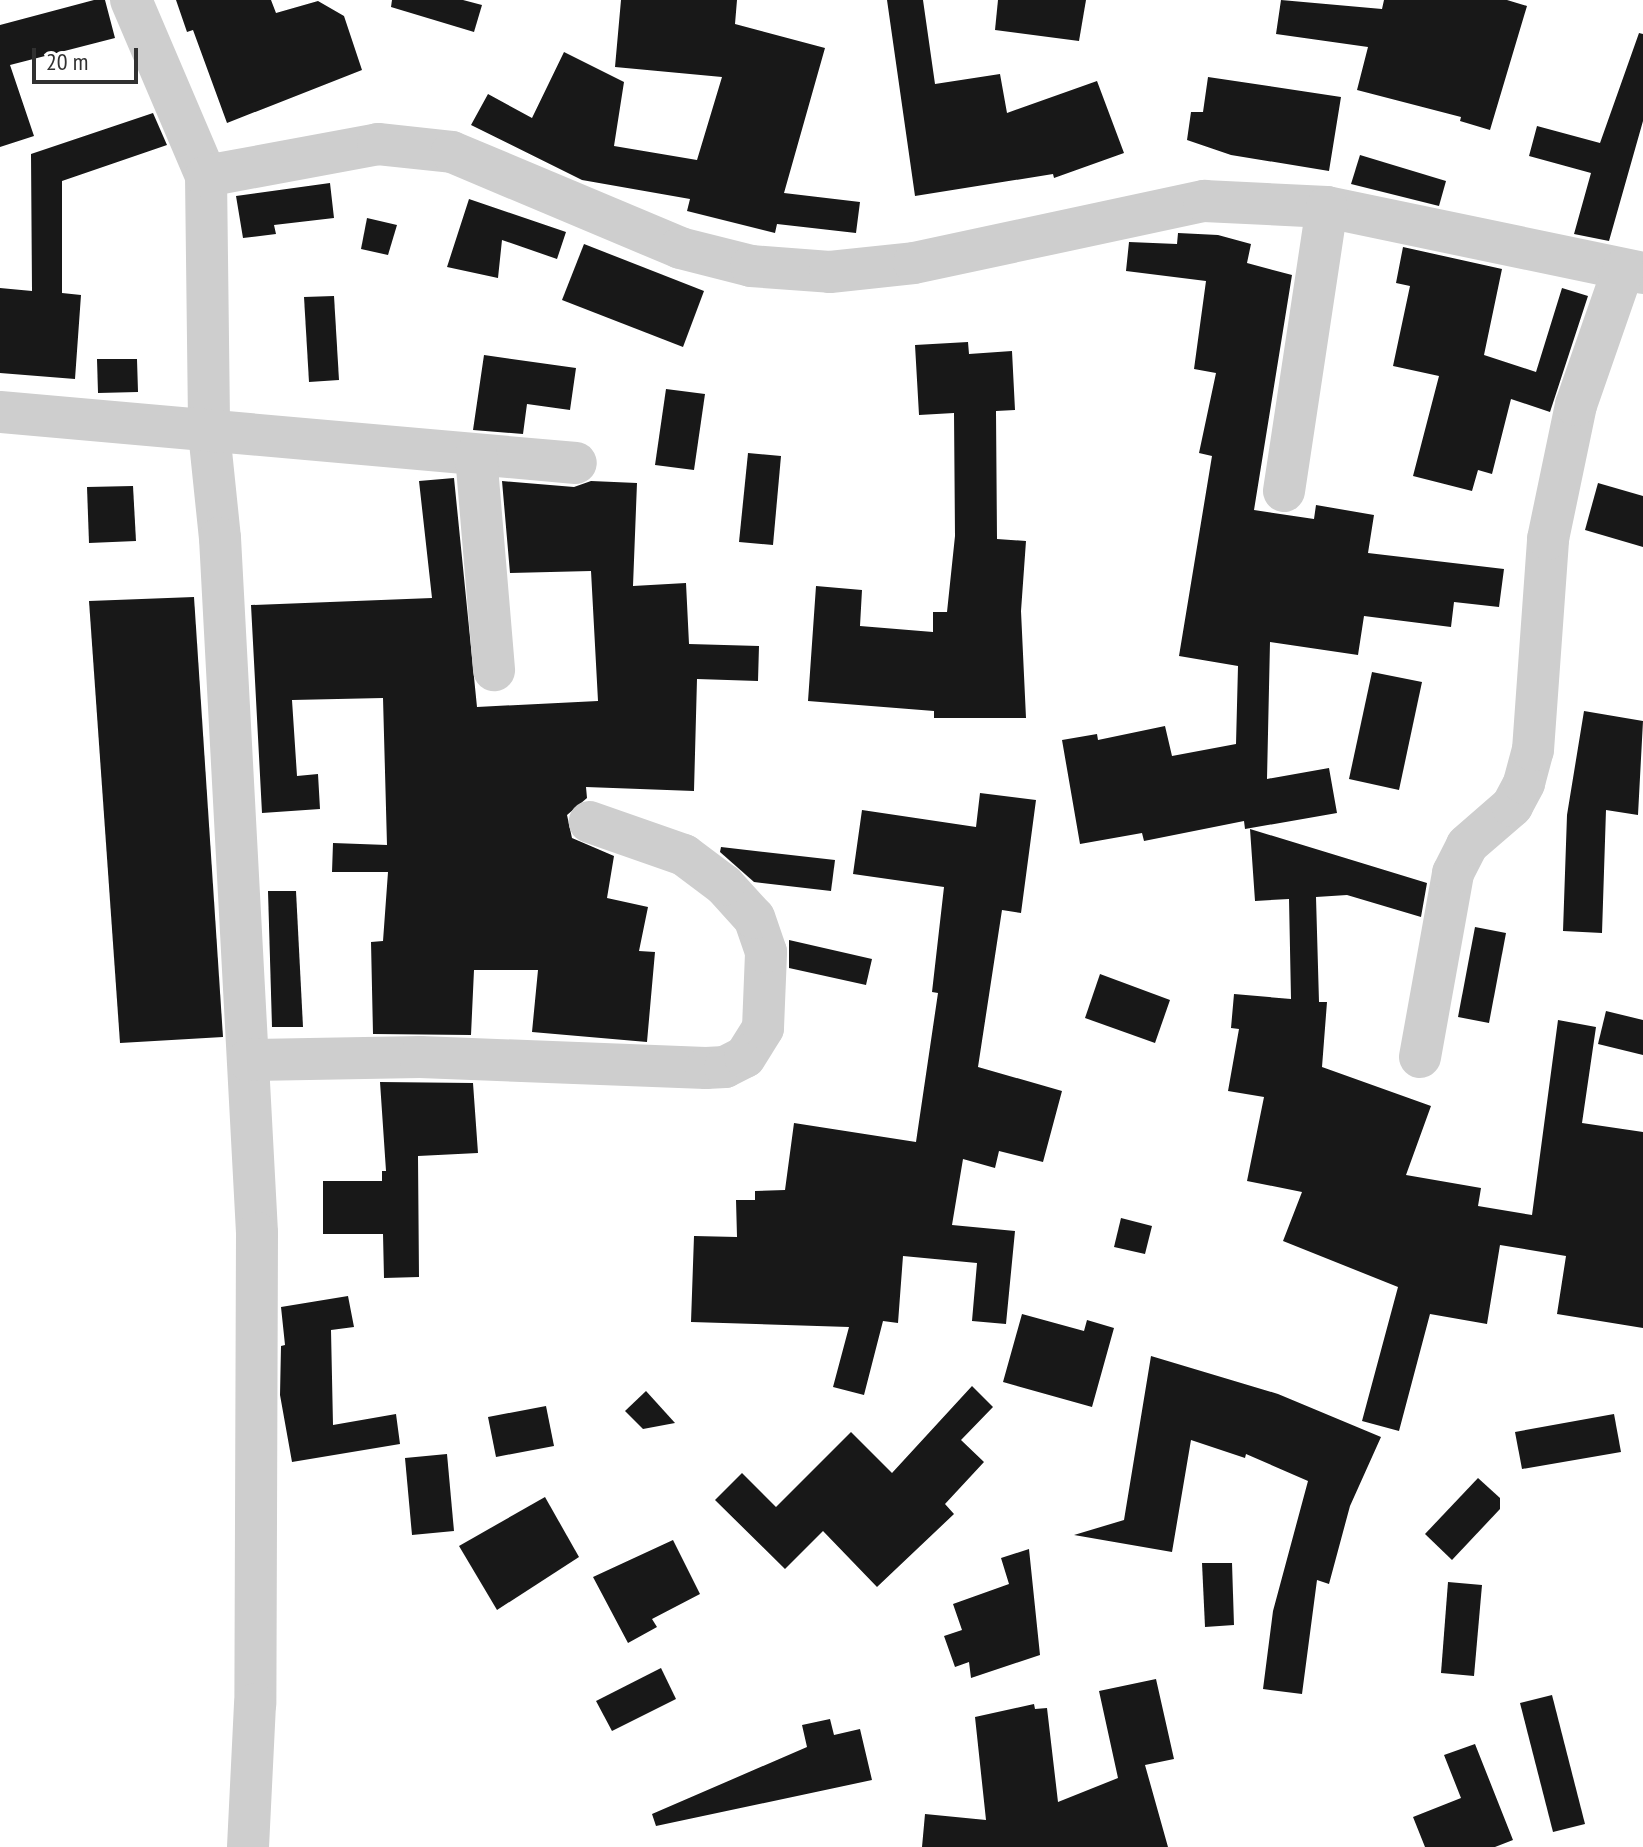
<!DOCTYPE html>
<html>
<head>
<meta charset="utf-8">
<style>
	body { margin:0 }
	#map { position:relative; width:1643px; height:1847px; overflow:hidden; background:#fff; font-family:"PT Sans Narrow",sans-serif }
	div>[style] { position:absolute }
	.building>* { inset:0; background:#181818 }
	.street>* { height:42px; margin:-21px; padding:0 21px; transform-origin:21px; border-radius:21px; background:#cecece }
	span { translate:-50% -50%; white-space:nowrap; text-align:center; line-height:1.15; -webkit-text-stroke:8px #fff; paint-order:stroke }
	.scale { position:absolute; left:32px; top:48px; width:106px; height:36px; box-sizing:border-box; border:4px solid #313131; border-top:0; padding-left:10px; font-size:24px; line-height:28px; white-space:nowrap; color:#313131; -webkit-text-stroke:6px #fff; paint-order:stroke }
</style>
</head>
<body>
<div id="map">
	<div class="building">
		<div style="clip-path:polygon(94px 0,105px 0,115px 38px,10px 65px,34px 136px,0 147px,0 25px)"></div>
		<div style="clip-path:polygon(176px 0,271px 0,276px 13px,318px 1px,344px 16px,362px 70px,227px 123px,193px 30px,187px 32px)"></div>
		<div style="clip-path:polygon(392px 0,463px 0,482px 5px,474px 32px,391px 7px)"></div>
		<div style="clip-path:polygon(621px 0,737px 0,735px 24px,825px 48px,784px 193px,860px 202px,856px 233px,777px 224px,775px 233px,687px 211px,690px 199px,582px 180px,471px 125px,488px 94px,532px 118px,564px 52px,624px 82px,614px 146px,697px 160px,722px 77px,615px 67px)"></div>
		<div style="clip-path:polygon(887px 0,923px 0,935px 84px,1000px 74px,1007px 113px,1097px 81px,1124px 153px,1054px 178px,1053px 174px,915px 196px)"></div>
		<div style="clip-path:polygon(998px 0,1086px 0,1079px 41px,995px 30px)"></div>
		<div style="clip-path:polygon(1281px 0,1382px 9px,1384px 0,1507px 0,1527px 6px,1490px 130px,1460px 121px,1461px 117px,1357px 90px,1368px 47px,1276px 34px)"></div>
		<div style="clip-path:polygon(1639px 33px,1643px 34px,1643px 121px,1609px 241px,1574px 234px,1591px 173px,1529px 156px,1537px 126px,1600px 143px)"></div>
		<div style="clip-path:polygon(1208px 77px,1341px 97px,1329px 171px,1231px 155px,1187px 140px,1191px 112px,1203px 112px)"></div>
		<div style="clip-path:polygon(153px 113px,167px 145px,62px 181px,62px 293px,81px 295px,75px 379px,0 373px,0 288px,32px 291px,31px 154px)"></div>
		<div style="clip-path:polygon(1360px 155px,1446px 181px,1439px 206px,1351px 184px)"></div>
		<div style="clip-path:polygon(330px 183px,334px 218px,274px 225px,276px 234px,243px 238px,236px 196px)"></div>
		<div style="clip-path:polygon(469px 199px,566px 232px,557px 259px,502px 240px,498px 278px,447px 267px)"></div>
		<div style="clip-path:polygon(367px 218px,397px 225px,388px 255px,361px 249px)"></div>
		<div style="clip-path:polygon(1178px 233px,1218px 235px,1251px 244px,1247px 263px,1292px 275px,1254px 510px,1314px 519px,1316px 505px,1374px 515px,1368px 553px,1504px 569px,1499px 607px,1454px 602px,1451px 627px,1364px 616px,1358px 655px,1270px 642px,1267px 779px,1329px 768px,1337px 813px,1245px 829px,1244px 821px,1144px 841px,1142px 833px,1080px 844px,1062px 740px,1097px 734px,1098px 740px,1165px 726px,1172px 756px,1236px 744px,1238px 666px,1179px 656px,1212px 456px,1199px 453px,1216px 373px,1194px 369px,1206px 281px,1126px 271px,1129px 242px,1177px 244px)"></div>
		<div style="clip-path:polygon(584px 244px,704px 291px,683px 347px,562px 300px)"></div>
		<div style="clip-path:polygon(1403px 247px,1502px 269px,1484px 355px,1536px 372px,1562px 288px,1588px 296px,1550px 412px,1511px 399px,1492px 474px,1478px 470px,1472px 491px,1413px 476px,1439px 376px,1393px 366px,1410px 286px,1396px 283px)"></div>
		<div style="clip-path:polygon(334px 296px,339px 380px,309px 382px,304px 297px)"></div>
		<div style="clip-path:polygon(968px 342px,969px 354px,1012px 351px,1015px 410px,996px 411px,997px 539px,1026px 541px,1021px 611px,1026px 718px,934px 718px,934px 711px,808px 701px,816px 586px,862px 590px,860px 626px,933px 632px,933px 612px,947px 612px,955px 536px,954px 413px,919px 415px,915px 345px)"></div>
		<div style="clip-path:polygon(484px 355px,576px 368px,570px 410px,527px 404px,523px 434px,473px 430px)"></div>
		<div style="clip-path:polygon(97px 359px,137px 359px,138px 392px,98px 393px)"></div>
		<div style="clip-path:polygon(666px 389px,705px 394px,694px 470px,655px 465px)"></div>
		<div style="clip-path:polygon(748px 453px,781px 456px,773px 545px,739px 542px)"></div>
		<div style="clip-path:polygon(454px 478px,477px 707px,598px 701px,591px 571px,510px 573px,502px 481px,574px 487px,591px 481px,637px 483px,633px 586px,686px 583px,689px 644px,759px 646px,758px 681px,697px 679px,694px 791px,586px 787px,587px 798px,567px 815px,572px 838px,614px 856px,607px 898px,648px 907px,639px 951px,655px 952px,647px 1042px,532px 1032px,538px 970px,474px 970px,471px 1035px,373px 1034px,371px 942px,383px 941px,388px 872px,332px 872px,333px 843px,387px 845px,383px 698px,292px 700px,297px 776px,318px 774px,320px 809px,262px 813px,251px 605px,432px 598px,419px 481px)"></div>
		<div style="clip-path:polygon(1598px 483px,1643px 496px,1643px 547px,1585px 530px)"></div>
		<div style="clip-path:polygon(133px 486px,136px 541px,89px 543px,87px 487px)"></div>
		<div style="clip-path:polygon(194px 597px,223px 1037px,120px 1043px,89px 601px)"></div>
		<div style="clip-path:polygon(1372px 672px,1422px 682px,1399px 790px,1349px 779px)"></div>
		<div style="clip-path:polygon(1584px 711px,1643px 721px,1638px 815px,1606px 810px,1602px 933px,1563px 931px,1567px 815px)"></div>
		<div style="clip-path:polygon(980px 793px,1036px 800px,1021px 913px,1002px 910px,978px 1067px,1062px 1091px,1043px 1162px,999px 1151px,995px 1168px,963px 1159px,952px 1225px,1015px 1231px,1006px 1324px,972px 1321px,977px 1263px,903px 1256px,898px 1323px,883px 1321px,864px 1395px,833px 1387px,849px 1327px,691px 1322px,694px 1236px,737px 1237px,736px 1200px,755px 1200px,755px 1191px,785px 1190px,794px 1123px,916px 1142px,938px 993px,932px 992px,944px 887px,853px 874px,862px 810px,976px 827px)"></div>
		<div style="clip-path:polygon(1250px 829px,1427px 883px,1421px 917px,1347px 895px,1316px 897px,1319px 1002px,1327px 1002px,1322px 1067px,1431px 1106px,1406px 1175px,1481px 1188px,1478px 1206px,1532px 1215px,1558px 1020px,1596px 1027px,1582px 1123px,1643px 1132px,1643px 1328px,1557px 1314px,1566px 1256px,1500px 1245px,1487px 1324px,1430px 1314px,1399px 1431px,1362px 1421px,1398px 1287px,1283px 1241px,1302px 1192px,1247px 1181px,1264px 1097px,1228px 1091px,1239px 1029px,1231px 1028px,1234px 994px,1291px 999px,1289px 899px,1255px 901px)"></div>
		<div style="clip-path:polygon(721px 847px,835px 860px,831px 891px,754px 882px,720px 852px)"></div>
		<div style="clip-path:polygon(268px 891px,296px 891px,303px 1027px,272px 1027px)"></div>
		<div style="clip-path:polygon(1475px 927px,1506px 933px,1489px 1023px,1458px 1017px)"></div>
		<div style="clip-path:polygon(789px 940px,872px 959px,866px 985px,789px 968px)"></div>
		<div style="clip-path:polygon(1100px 974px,1170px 1000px,1155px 1043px,1085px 1018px)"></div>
		<div style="clip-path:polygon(1606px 1011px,1643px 1020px,1643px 1055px,1598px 1044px)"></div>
		<div style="clip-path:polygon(380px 1082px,473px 1083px,478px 1153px,418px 1156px,419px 1277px,384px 1278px,383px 1234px,323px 1234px,323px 1181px,382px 1181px,382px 1171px,386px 1171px)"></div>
		<div style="clip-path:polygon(1121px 1218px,1152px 1226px,1145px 1254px,1114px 1247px)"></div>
		<div style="clip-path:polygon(348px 1296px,354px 1327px,331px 1330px,333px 1425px,396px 1414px,400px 1444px,292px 1462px,280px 1395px,281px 1346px,285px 1345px,281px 1307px)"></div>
		<div style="clip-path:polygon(1022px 1314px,1084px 1331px,1087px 1320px,1114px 1328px,1092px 1407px,1003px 1382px)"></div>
		<div style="clip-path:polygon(1151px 1356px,1278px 1394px,1381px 1437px,1350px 1506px,1329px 1584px,1317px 1580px,1302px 1694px,1263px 1689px,1273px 1611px,1308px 1481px,1246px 1454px,1245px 1458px,1191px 1440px,1172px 1552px,1074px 1535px,1124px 1520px)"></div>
		<div style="clip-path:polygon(972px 1386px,993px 1407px,961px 1440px,984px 1462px,945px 1504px,954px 1514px,877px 1587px,823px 1531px,785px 1569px,715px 1500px,742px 1473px,776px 1507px,851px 1432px,892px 1473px)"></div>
		<div style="clip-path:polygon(646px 1391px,675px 1423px,643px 1429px,625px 1411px)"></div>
		<div style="clip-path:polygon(546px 1406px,554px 1446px,496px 1457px,488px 1417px)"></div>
		<div style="clip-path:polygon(1614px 1414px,1621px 1452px,1522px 1469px,1515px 1432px)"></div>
		<div style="clip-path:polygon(447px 1454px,454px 1531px,412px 1535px,405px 1458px)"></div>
		<div style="clip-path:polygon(1478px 1478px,1500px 1498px,1500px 1509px,1452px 1560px,1425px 1534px)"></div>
		<div style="clip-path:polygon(545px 1497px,579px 1557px,497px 1610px,459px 1546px)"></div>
		<div style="clip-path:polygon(673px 1540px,700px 1594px,652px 1619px,657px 1627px,628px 1643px,593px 1577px)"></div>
		<div style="clip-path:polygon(1029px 1549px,1040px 1655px,971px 1678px,969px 1662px,955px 1667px,944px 1636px,962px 1630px,953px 1604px,1009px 1584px,1001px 1558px)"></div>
		<div style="clip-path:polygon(1202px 1563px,1232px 1563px,1234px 1625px,1205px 1627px)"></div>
		<div style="clip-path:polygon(1448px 1582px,1482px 1585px,1474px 1676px,1441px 1673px)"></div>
		<div style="clip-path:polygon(661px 1668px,676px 1699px,612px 1731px,596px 1701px)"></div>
		<div style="clip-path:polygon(1156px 1679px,1174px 1759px,1145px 1765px,1168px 1847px,922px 1847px,925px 1814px,986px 1820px,975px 1717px,1034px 1704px,1035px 1709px,1047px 1708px,1058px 1802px,1118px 1778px,1099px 1691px)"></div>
		<div style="clip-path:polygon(1552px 1695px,1585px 1824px,1553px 1832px,1520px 1703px)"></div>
		<div style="clip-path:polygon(830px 1719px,834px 1735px,860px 1729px,872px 1780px,656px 1826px,652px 1814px,807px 1747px,802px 1725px)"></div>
		<div style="clip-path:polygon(1475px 1744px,1513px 1840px,1495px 1847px,1425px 1847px,1413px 1817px,1461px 1798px,1444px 1755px)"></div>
	</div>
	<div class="street">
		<div style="left:131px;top:0;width:191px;rotate:66.9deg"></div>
		<div style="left:206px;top:176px;width:256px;rotate:89.3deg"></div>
		<div style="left:209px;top:432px;width:107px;rotate:84.1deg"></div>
		<div style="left:220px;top:538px;width:696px;rotate:86.95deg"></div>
		<div style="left:257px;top:1233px;width:471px;rotate:90.2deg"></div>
		<div style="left:255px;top:1704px;width:143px;rotate:92.8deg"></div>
		<div style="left:206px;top:176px;width:175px;rotate:-10.5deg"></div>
		<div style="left:378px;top:144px;width:74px;rotate:6.2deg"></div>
		<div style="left:452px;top:152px;width:247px;rotate:22.8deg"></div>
		<div style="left:680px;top:248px;width:73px;rotate:14.2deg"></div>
		<div style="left:751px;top:266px;width:79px;rotate:4.3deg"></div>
		<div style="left:830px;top:272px;width:84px;rotate:-6.1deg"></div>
		<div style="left:914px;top:263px;width:297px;rotate:-12.1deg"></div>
		<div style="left:1204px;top:201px;width:123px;rotate:2.8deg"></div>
		<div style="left:1327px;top:207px;width:323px;rotate:11.8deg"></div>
		<div style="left:0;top:412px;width:578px;rotate:5.06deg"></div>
		<div style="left:476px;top:455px;width:216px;rotate:85.2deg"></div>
		<div style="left:1284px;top:491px;width:287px;rotate:-81.4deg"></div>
		<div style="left:1420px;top:1057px;width:187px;rotate:-79.8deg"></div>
		<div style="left:1453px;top:873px;width:31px;rotate:-63deg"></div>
		<div style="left:1467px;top:845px;width:60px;rotate:-40.9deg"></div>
		<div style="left:1512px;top:806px;width:26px;rotate:-62deg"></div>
		<div style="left:1524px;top:783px;width:34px;rotate:-75deg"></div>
		<div style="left:1533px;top:750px;width:212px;rotate:-85.9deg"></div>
		<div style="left:1548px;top:539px;width:137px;rotate:-78.2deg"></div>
		<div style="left:1576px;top:405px;width:143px;rotate:-70.8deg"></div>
		<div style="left:248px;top:1060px;width:172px;rotate:-1deg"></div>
		<div style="left:420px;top:1057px;width:286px;rotate:2.2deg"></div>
		<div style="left:706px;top:1068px;width:19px;rotate:-3deg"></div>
		<div style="left:725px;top:1067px;width:22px;rotate:-27deg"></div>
		<div style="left:745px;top:1057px;width:34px;rotate:-58deg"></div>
		<div style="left:763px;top:1028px;width:76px;rotate:-87.7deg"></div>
		<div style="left:766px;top:952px;width:36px;rotate:-109deg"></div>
		<div style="left:754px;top:918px;width:45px;rotate:-132.3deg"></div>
		<div style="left:724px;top:885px;width:50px;rotate:-143.1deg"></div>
		<div style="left:684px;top:855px;width:100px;rotate:-160.7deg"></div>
	</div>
	<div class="scale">20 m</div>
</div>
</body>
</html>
